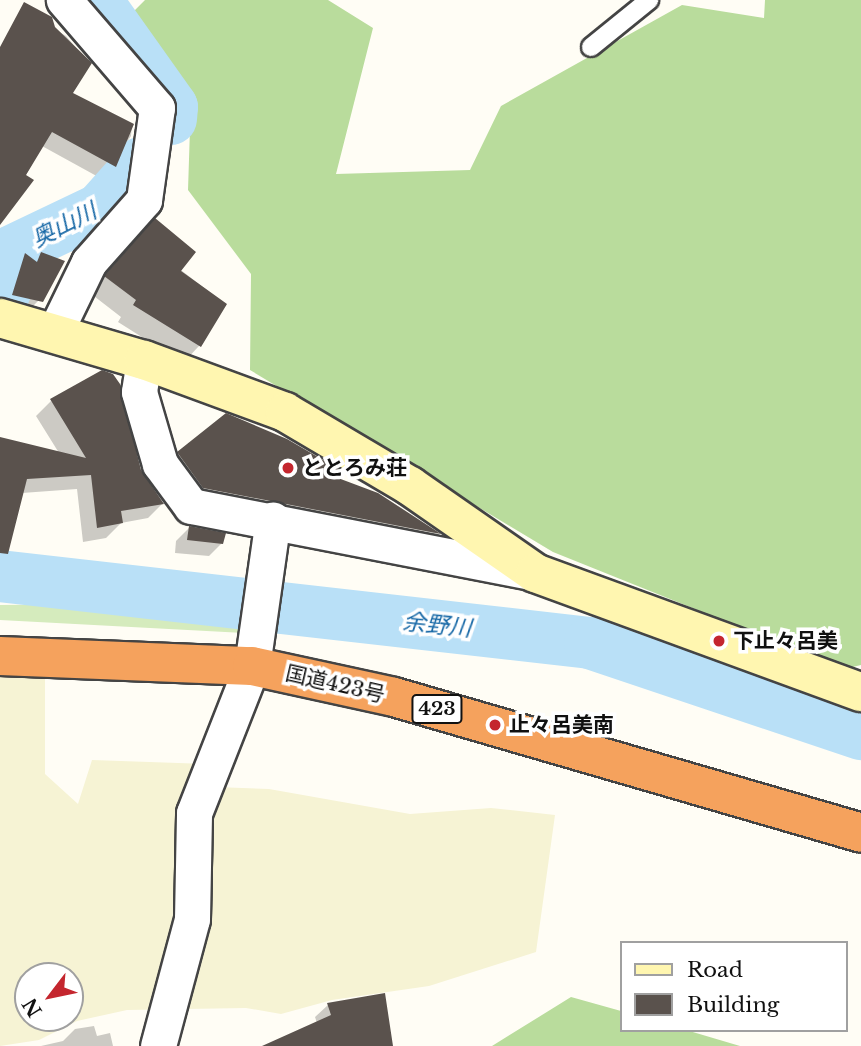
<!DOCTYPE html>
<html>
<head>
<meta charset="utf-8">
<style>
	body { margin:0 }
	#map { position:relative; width:861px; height:1046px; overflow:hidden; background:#fffdf5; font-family:"Libre Baskerville","Noto Sans JP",serif }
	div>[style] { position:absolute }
	.farmland>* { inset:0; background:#f6f3d4 }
	.green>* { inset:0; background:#d5ebbd }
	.forest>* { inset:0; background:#b9dc9c }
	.shadow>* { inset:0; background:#0003 }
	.river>* { height:52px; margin:-26px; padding:0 26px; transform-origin:26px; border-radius:26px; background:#b9e0f7 }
	.building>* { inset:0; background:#5a524d }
	.roads { filter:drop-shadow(2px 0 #444) drop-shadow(-2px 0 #444) drop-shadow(0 2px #444) drop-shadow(0 -2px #444) }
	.lane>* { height:18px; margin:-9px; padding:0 9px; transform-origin:9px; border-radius:9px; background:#fff }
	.street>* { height:35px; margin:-17.5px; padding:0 17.5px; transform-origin:17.5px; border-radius:17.5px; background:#fff }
	.secondary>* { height:38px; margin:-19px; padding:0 19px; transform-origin:19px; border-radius:19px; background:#fff6b0 }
	.highway>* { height:38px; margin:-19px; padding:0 19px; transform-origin:19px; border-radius:19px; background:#f5a25d }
	.dots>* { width:19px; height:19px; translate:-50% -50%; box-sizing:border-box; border:4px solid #fff; border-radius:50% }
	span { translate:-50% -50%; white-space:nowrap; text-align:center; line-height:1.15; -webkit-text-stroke:7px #fff; paint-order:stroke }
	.shield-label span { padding:2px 5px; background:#fff; border:2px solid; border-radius:5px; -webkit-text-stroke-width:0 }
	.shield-label { font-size:19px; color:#111; font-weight:700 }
	.poi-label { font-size:21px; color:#111; font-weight:700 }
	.left { translate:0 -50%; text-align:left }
	.street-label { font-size:21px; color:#111 }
	.water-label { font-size:23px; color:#1768a6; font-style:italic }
	.legend { position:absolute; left:620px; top:941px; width:228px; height:91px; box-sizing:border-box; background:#fff; border:2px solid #a0a0a0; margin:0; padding:9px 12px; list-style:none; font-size:21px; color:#111 }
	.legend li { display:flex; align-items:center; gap:14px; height:35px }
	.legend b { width:35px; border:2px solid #a0a0a0 }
	.north { position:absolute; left:14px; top:962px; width:70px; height:70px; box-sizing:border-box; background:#fff; border:2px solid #a0a0a0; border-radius:50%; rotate:238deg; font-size:19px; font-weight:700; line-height:28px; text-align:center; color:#111 }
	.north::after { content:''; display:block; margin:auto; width:24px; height:32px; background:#c4262e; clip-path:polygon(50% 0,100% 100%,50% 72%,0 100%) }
</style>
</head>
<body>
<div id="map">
	<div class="farmland">
		<div style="clip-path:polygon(evenodd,0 676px,45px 677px,45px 774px,78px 804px,92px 760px,207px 764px,215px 787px,269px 789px,410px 814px,491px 808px,555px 815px,536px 952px,429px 986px,332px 1000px,281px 1014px,246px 1008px,127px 1010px,77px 1021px,39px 1040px,0 1046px,0 676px,28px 976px,70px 976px,70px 1018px,28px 1018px,28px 976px)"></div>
	</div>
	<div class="green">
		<div style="clip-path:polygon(213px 603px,249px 607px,244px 633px,0 620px,0 605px)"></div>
	</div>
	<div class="forest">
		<div style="clip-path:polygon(145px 0,328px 0,373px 28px,336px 174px,470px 170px,501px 106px,682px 5px,764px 18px,765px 0,861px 0,861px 665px,844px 669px,553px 552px,250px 370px,251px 274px,188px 190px,191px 98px,132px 13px)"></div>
		<div style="clip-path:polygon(571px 997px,621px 1011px,621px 1030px,686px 1030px,740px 1046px,492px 1046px)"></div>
	</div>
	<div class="shadow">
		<div style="clip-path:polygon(45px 23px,66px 36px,89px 63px,71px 94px,132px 125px,131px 136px,102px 179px,42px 146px,0 222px,0 89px)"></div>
		<div style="clip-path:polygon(138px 237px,225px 304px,199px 346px,183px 363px,118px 322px,121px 317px,90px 293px)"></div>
		<div style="clip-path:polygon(42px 254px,46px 293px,33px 306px,4px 297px,13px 268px,25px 256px,34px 262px)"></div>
		<div style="clip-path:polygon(51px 401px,139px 471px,162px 504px,148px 518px,121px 523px,106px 538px,83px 542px,77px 489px,22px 493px,0 527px,0 442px,59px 453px,36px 416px)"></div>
		<div style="clip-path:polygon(178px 453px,336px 479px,377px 494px,438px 534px,423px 550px,186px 504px,162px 469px)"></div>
		<div style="clip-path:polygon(189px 528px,222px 543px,209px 556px,175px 553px,176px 541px)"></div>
		<div style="clip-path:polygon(328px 1005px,391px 1046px,266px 1046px,317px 1023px,315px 1017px)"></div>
		<div style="clip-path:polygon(94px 1026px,97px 1036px,110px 1033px,113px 1046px,41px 1046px,63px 1041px,75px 1029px)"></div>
	</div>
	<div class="river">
		<div style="left:96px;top:0;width:131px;rotate:54.6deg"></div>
		<div style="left:172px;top:107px;width:12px;rotate:95deg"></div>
		<div style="left:5px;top:292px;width:40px;rotate:-82.9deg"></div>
		<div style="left:10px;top:252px;width:100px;rotate:-25.5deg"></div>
		<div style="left:100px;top:209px;width:62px;rotate:-48.3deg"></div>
		<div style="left:0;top:576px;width:594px;rotate:6.48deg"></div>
		<div style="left:590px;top:643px;width:286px;rotate:18.6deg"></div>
	</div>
	<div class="building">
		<div style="clip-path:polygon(24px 2px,52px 17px,55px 27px,92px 63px,73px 93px,134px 124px,116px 167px,52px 132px,26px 175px,34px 180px,0 225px,0 47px)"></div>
		<div style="clip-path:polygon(155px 218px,196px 252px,181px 271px,227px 304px,201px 347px,133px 305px,136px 300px,104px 276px)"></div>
		<div style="clip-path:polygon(41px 252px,65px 261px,43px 302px,12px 295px,25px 253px,37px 262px)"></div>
		<div style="clip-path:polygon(102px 370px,113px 374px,120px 384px,141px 470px,164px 504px,121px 511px,123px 523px,97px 528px,91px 475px,27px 479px,8px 554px,0 553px,0 437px,86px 458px,50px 399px)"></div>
		<div style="clip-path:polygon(226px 413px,287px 439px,342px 471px,338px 478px,378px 493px,441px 534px,203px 488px,177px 452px)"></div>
		<div style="clip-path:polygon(189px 526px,226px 533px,223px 544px,187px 540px)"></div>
		<div style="clip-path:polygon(385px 993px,393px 1046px,262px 1046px,331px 1015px,327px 1003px)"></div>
	</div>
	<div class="roads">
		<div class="lane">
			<div style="left:591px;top:47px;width:75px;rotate:-39deg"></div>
		</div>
		<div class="street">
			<div style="left:54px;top:334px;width:80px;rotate:-64.1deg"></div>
			<div style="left:89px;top:262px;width:83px;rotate:-48.4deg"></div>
			<div style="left:144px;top:200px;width:93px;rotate:-82deg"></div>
			<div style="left:157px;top:108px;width:143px;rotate:-130.7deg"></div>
			<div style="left:144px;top:360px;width:32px;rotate:99deg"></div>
			<div style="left:139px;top:392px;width:75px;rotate:73.7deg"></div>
			<div style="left:160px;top:464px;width:52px;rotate:53.6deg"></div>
			<div style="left:191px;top:506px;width:350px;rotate:11deg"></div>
			<div style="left:158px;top:1046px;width:131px;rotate:-75deg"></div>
			<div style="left:192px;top:919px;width:106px;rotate:-88.9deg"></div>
			<div style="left:194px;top:813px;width:158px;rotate:-68.5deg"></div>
			<div style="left:252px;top:666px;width:148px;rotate:-81.9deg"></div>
		</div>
		<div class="secondary">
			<div style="left:0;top:318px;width:150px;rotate:16.3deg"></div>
			<div style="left:144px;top:360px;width:150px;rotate:20.2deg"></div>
			<div style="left:285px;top:412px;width:145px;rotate:30.6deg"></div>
			<div style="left:410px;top:486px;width:152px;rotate:34.8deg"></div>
			<div style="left:535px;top:573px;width:347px;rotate:20.1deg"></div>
		</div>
		<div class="highway">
			<div style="left:0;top:656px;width:252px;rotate:2.3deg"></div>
			<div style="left:252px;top:666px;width:145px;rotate:12.3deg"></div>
			<div style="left:394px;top:697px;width:486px;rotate:16.2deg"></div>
		</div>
	</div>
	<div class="dots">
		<div style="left:288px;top:468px;background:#c4262e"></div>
		<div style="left:719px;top:641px;background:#c4262e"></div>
		<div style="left:495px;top:725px;background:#c4262e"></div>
	</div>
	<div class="shield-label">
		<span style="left:437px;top:709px">423</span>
	</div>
	<div class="poi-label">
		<span class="left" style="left:302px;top:468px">ととろみ荘</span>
		<span class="left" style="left:733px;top:641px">下止々呂美</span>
		<span class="left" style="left:509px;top:725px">止々呂美南</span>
	</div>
	<div class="street-label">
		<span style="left:335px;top:684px;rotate:13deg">国道423号</span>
	</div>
	<div class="water-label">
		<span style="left:64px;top:225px;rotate:-27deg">奥山川</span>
		<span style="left:437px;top:625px;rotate:6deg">余野川</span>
	</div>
	<ul class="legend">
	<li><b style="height:9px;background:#fff6b0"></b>Road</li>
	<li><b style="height:19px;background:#5a524d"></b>Building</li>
	</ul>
	<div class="north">N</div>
</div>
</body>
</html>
